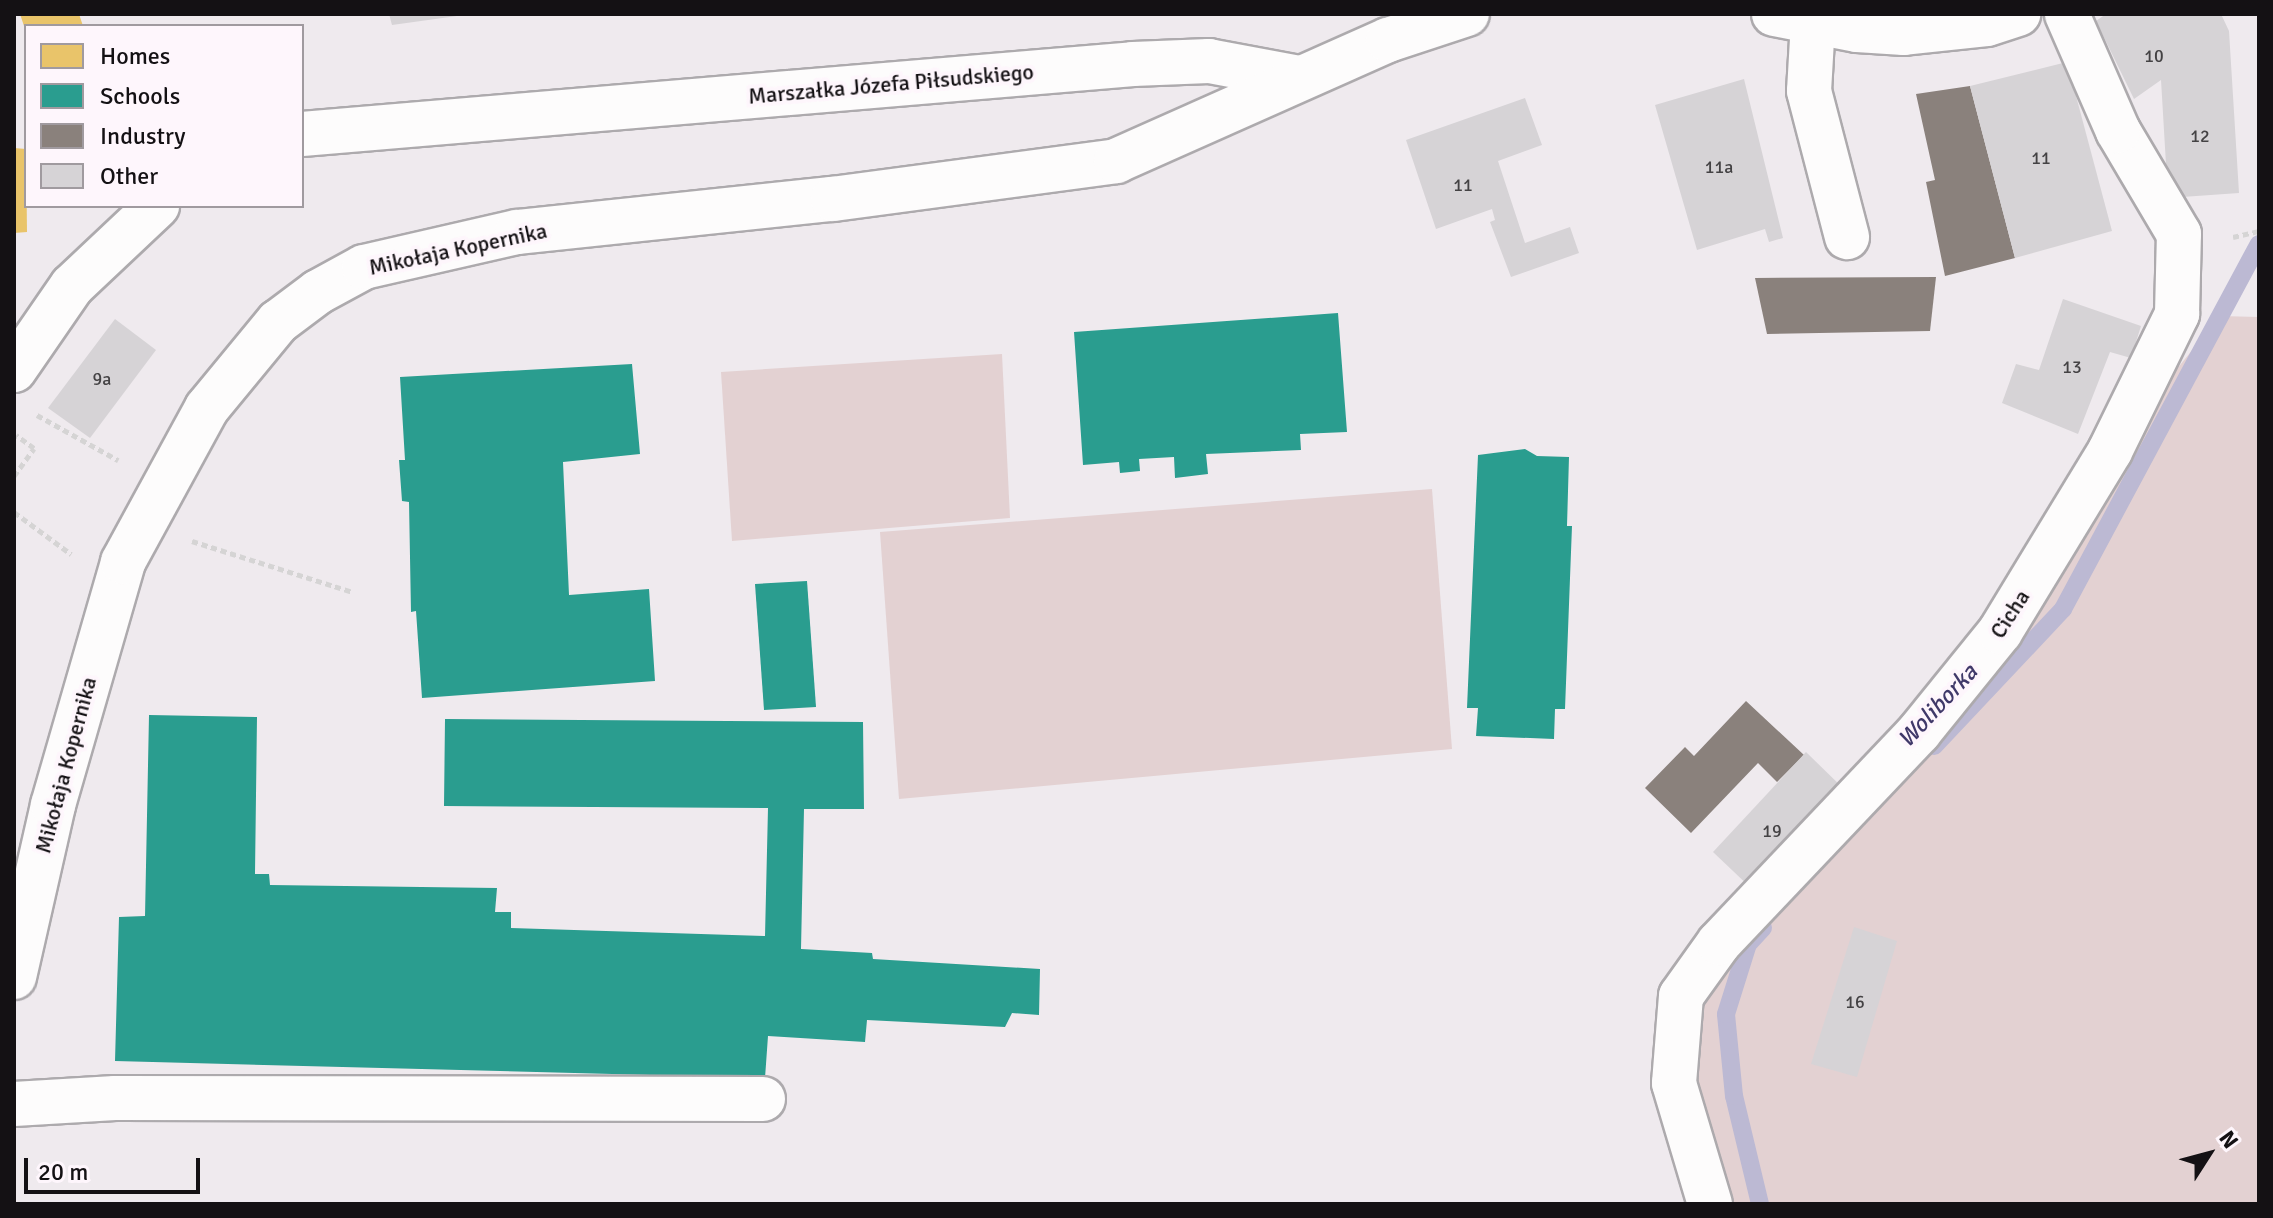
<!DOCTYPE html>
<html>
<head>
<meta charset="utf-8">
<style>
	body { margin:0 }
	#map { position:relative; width:2273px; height:1218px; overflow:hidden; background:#efeaee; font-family:Signika,sans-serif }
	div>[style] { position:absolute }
	.green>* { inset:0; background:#e3d1d2 }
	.homes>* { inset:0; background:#e9c46a }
	.schools>* { inset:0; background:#2a9d8f }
	.industry>* { inset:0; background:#8a817c }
	.stream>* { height:18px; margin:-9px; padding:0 9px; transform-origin:9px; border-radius:9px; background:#bcb9d3 }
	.building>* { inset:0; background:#d6d3d6 }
	.path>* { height:5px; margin-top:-2.5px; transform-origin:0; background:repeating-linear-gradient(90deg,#d5d4d4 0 6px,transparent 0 10px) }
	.roads { filter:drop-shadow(2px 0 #adaaad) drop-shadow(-2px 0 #adaaad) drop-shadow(0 2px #adaaad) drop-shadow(0 -2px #adaaad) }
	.minor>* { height:44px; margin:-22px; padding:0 22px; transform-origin:22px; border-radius:22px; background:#fdfcfc }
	span { translate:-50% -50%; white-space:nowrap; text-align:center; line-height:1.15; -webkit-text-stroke:8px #fef6fc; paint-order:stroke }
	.number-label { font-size:18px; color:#444244 }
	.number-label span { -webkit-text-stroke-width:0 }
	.street-label { font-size:22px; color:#141114 }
	.water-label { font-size:24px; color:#403969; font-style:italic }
	.frame { position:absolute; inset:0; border:16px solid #141114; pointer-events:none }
	.legend { position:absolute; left:24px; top:24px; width:280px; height:184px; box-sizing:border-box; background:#fef6fc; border:2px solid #a09a9f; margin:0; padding:10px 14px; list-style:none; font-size:24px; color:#141114 }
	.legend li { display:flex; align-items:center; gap:16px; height:40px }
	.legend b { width:40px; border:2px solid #a09a9f }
	.north { position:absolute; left:2169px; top:1114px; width:80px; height:80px; -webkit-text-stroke:6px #fef6fc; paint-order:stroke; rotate:54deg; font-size:22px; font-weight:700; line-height:32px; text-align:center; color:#141114 }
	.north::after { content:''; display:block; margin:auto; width:28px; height:36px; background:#141114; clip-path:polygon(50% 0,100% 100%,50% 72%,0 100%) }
	.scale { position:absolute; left:24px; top:1158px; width:176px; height:36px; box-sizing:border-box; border:4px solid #141114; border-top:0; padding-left:10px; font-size:24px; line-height:28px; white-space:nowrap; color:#141114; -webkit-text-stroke:6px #fef6fc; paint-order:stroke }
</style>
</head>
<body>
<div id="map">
	<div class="green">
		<div style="clip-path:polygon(2220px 316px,2259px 317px,2259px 1204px,1710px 1204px,1681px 996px,1919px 732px,2110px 451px)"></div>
		<div style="clip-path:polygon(1002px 354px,1010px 518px,732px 541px,721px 372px)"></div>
		<div style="clip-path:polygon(1432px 489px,1452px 749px,899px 799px,880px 532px)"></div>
	</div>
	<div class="homes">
		<div style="clip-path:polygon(20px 14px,79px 14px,83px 26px,24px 26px)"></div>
		<div style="clip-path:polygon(14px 148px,26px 149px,27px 232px,14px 233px)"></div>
	</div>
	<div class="schools">
		<div style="clip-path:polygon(1338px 313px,1347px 432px,1300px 434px,1301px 450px,1206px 454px,1208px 474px,1175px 478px,1174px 457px,1139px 459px,1140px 471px,1120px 473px,1119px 462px,1083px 465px,1074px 332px)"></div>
		<div style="clip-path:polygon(632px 364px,640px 454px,563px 462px,569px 595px,649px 589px,655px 681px,422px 698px,416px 611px,411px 612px,409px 502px,402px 501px,399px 460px,405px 460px,400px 377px)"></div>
		<div style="clip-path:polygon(1525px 449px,1537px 456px,1569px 457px,1567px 526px,1572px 526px,1565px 709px,1555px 709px,1554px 739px,1476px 736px,1478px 708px,1467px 708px,1478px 455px)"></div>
		<div style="clip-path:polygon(807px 581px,816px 707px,764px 710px,755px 584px)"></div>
		<div style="clip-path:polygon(149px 715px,257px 717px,255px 874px,269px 874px,270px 885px,497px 888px,495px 912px,511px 912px,511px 928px,765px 936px,768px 808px,444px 806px,445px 719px,863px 722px,864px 809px,804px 809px,801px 949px,872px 953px,873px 959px,1040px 969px,1039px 1015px,1012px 1013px,1005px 1027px,867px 1020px,865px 1042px,768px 1036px,765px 1078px,115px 1061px,119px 917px,145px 916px)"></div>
	</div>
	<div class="industry">
		<div style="clip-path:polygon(1970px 86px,2015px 258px,1945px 276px,1926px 182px,1935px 180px,1916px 94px)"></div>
		<div style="clip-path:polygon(1936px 277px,1930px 331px,1767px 334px,1755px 278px)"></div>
		<div style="clip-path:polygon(1746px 701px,1804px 755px,1777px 782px,1758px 763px,1691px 833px,1645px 788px,1685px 747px,1694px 756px)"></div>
	</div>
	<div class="stream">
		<div style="left:1934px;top:746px;width:188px;rotate:-46.7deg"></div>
		<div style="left:2063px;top:609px;width:414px;rotate:-61.8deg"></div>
		<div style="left:1760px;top:1204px;width:111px;rotate:-103.5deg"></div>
		<div style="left:1734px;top:1096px;width:82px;rotate:-95.6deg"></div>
		<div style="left:1726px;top:1014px;width:73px;rotate:-72.6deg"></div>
		<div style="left:1748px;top:944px;width:22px;rotate:-47deg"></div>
	</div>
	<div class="building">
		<div style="clip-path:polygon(389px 14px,457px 14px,457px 16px,392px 25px)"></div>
		<div style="clip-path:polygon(2106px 14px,2221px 14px,2229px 31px,2239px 193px,2168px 198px,2161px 80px,2134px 99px,2096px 21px)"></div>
		<div style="clip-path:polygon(2067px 62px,2112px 231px,2015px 258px,1970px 86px)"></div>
		<div style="clip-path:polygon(1744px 79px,1783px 238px,1769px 242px,1765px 229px,1697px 250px,1655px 105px)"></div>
		<div style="clip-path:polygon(1525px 98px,1542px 145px,1498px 161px,1525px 243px,1570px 227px,1579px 253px,1511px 277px,1490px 222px,1495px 220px,1492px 209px,1436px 229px,1406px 140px)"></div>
		<div style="clip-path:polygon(2063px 299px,2141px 326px,2131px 358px,2110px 352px,2078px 434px,2002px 403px,2016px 364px,2039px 370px)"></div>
		<div style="clip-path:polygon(115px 319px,156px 350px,90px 438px,48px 408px)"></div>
		<div style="clip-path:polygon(1806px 752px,1848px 793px,1753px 890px,1713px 852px)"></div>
		<div style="clip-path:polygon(1854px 927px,1897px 941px,1857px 1077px,1811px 1064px)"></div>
	</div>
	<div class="path">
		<div style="left:2233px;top:237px;width:27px;rotate:-13deg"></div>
		<div style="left:37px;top:415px;width:93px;rotate:29.1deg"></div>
		<div style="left:14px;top:476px;width:34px;rotate:-54deg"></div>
		<div style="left:34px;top:448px;width:22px;rotate:-144deg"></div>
		<div style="left:14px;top:512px;width:71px;rotate:36.4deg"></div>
		<div style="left:192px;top:541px;width:169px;rotate:17.6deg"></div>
	</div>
	<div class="roads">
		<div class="minor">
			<div style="left:1774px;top:14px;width:85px;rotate:10.9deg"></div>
			<div style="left:1857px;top:30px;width:47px;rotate:3.7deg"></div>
			<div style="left:1904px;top:33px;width:83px;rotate:-6.2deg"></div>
			<div style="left:1987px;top:24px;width:33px;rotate:-18deg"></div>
			<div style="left:1813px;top:22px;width:69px;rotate:93.3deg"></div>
			<div style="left:1809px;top:91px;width:151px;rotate:75.4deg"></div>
			<div style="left:302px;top:134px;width:834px;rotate:-4.81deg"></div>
			<div style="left:1133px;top:64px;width:76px;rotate:-2.3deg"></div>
			<div style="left:1209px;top:61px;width:93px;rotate:10.6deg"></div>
			<div style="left:14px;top:370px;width:102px;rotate:-55.4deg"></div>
			<div style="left:72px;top:286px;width:117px;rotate:-43.3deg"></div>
			<div style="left:14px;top:977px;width:176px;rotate:-77.2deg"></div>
			<div style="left:53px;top:805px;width:253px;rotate:-73.9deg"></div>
			<div style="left:123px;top:562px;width:175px;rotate:-61.4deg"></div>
			<div style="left:207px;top:408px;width:112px;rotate:-50.5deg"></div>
			<div style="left:278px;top:322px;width:50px;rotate:-36.9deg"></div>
			<div style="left:318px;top:292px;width:52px;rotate:-28.5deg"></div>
			<div style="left:364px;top:267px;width:157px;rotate:-12.9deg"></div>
			<div style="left:517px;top:232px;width:318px;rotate:-6deg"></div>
			<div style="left:833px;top:199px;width:286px;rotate:-7.6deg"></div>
			<div style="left:1116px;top:161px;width:298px;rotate:-24deg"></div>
			<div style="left:1388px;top:40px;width:83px;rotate:-18.2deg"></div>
			<div style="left:14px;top:1104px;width:101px;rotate:-3.4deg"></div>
			<div style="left:115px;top:1098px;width:648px;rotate:0.09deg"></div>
			<div style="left:1710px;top:1204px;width:126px;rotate:-106.6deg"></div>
			<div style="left:1674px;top:1083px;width:87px;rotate:-85.4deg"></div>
			<div style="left:1681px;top:996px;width:65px;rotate:-54.4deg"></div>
			<div style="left:1719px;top:943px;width:291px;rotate:-46.5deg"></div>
			<div style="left:1919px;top:732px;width:129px;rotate:-51deg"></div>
			<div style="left:2000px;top:632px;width:212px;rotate:-58.7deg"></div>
			<div style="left:2110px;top:451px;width:153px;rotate:-63.9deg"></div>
			<div style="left:2177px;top:314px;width:80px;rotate:-88.6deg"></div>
			<div style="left:2179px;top:234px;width:120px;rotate:-120.6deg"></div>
			<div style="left:2118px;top:131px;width:128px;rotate:-113.6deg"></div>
		</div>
	</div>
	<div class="number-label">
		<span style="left:2154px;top:56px">10</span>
		<span style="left:2200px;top:136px">12</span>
		<span style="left:2041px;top:158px">11</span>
		<span style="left:1719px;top:167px">11a</span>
		<span style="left:1463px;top:185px">11</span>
		<span style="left:2072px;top:367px">13</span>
		<span style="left:102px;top:379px">9a</span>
		<span style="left:1772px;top:831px">19</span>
		<span style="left:1855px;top:1002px">16</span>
	</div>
	<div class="street-label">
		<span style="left:891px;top:84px;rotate:-5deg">Marszałka Józefa Piłsudskiego</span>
		<span style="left:458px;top:249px;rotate:-12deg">Mikołaja Kopernika</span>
		<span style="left:2010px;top:614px;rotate:-57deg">Cicha</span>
		<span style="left:66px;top:765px;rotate:-75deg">Mikołaja Kopernika</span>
	</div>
	<div class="water-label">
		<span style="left:1938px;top:706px;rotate:-47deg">Woliborka</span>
	</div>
	<div class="frame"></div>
	<ul class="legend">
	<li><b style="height:22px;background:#e9c46a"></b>Homes</li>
	<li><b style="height:22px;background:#2a9d8f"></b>Schools</li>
	<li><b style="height:22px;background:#8a817c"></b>Industry</li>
	<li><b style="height:22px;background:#d6d3d6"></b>Other</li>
	</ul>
	<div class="north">N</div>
	<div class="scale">20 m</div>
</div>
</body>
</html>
